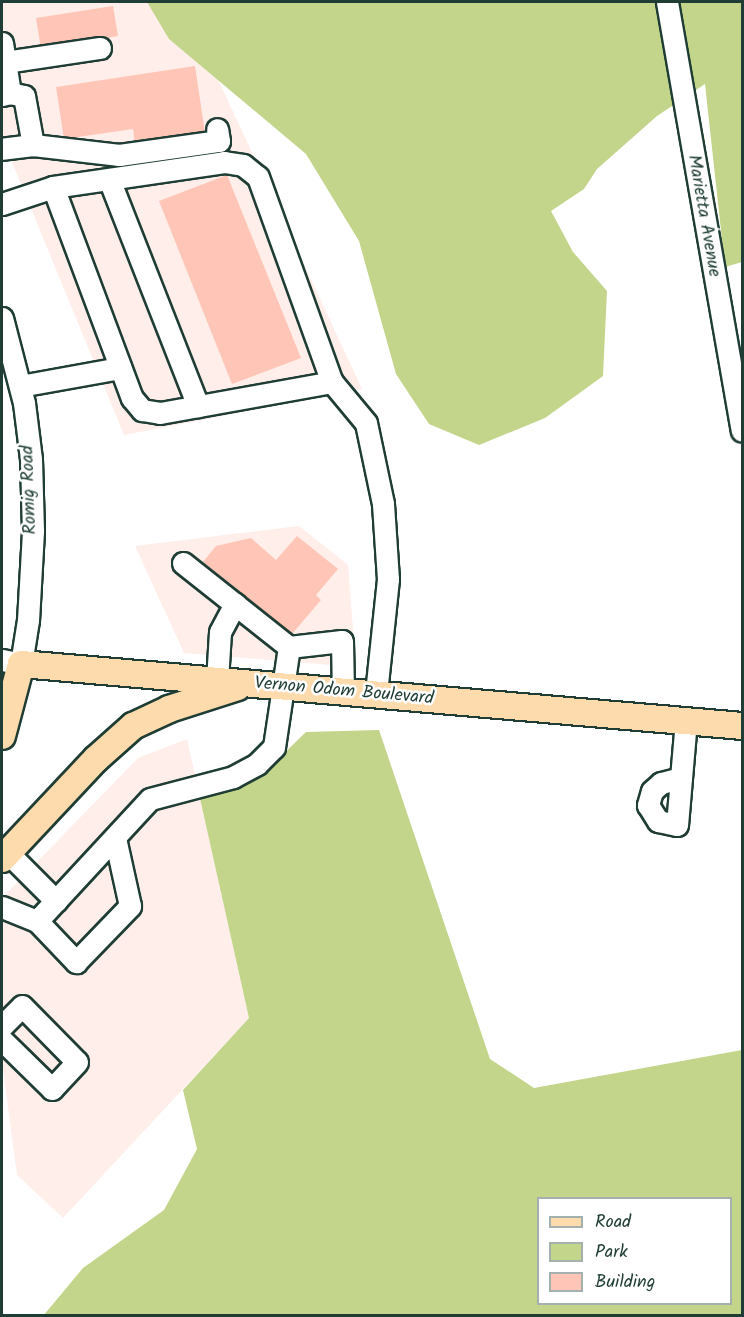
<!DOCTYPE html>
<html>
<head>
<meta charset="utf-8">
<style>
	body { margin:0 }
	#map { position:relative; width:744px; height:1317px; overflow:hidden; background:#fff; font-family:Kalam,sans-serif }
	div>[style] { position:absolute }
	.built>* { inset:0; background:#ffeee9 }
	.green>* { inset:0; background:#c2d58a }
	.building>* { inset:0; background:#ffc5b6 }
	.roads { filter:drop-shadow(2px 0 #1f3d34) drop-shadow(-2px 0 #1f3d34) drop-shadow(0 2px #1f3d34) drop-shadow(0 -2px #1f3d34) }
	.minor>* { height:21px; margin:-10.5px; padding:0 10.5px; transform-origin:10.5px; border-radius:10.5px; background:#fff }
	.major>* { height:26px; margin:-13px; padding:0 13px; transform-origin:13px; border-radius:13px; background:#fedbac }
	span { translate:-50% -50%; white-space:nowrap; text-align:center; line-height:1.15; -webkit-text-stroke:5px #fff; paint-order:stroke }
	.street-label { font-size:18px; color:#1f3d34 }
	.frame { position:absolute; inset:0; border:3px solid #1f3d34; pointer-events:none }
	.legend { position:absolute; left:537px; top:1197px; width:195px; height:108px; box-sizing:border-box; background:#fff; border:2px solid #a5b1ae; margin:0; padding:8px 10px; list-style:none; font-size:18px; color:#1f3d34 }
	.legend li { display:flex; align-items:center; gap:12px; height:30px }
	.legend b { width:30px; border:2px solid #a5b1ae }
</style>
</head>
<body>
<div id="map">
	<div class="built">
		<div style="clip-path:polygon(2px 2px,182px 2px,362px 389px,124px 435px,2px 138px)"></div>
		<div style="clip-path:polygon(299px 526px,348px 565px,356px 667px,184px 653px,135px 546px)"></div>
		<div style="clip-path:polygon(187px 739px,249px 1018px,63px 1218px,17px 1175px,2px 1061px,2px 898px,138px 758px)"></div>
	</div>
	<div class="green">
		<div style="clip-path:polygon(147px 2px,742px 2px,742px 262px,725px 267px,705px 84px,657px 116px,597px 169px,584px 189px,551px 211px,573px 252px,607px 291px,603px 376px,545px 418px,479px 445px,429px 424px,396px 374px,359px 241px,306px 154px,169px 39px)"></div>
		<div style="clip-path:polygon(evenodd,379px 730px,490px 1059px,534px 1088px,742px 1050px,742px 1315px,43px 1316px,83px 1268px,164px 1210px,197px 1149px,183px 1090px,249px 1018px,199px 794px,269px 768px,306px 732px,379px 730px,538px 1198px,730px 1198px,730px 1304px,538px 1304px,538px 1198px)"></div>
	</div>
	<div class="building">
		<div style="clip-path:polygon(113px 6px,118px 36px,41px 49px,36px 18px)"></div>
		<div style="clip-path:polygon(195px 66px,205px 133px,135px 144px,133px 129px,64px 139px,56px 87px)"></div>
		<div style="clip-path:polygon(227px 175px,301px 358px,232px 384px,159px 201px)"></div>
		<div style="clip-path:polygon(297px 536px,338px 569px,316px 595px,321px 600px,292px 634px,203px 562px,216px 546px,251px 538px,276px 560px)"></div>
	</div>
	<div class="roads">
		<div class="minor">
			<div style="left:667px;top:2px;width:435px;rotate:80.1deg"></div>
			<div style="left:2px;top:43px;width:51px;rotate:80.9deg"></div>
			<div style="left:5px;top:62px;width:96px;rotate:-8.4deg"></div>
			<div style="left:2px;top:95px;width:8px;rotate:-14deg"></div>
			<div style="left:10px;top:93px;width:14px;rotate:12deg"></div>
			<div style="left:24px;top:96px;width:50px;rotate:79.6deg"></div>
			<div style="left:33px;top:145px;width:31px;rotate:173deg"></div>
			<div style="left:33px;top:145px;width:87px;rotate:6.6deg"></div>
			<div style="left:119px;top:155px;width:101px;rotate:-8deg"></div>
			<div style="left:219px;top:141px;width:12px;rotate:-99deg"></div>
			<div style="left:109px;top:179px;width:244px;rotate:68.6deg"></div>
			<div style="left:53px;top:187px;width:173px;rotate:-8.3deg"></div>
			<div style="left:224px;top:162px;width:19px;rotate:9deg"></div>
			<div style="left:243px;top:165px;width:19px;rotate:39deg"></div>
			<div style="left:258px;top:177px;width:218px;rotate:70.2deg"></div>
			<div style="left:2px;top:204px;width:54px;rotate:-18.4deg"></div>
			<div style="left:53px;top:187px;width:225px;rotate:69.5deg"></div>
			<div style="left:132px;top:398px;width:16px;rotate:50deg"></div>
			<div style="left:142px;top:410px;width:18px;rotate:9deg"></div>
			<div style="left:160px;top:413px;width:175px;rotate:-10.2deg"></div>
			<div style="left:332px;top:382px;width:53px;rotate:50.3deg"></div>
			<div style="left:366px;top:423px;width:83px;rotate:78.1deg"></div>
			<div style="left:383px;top:504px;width:75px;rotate:86.2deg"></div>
			<div style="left:388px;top:579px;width:116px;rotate:96deg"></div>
			<div style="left:2px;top:318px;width:88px;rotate:75.5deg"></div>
			<div style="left:24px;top:403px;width:56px;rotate:82.9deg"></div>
			<div style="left:31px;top:459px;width:72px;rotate:88.4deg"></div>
			<div style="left:33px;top:531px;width:89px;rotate:93.2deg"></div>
			<div style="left:28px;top:620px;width:45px;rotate:99deg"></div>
			<div style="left:21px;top:664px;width:19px;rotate:-168deg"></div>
			<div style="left:20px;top:386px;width:102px;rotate:-10.2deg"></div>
			<div style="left:183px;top:563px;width:135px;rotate:38.4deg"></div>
			<div style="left:289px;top:647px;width:53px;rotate:-6.5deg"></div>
			<div style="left:342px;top:641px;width:51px;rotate:88.9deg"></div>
			<div style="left:217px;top:681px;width:49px;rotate:-86.5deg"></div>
			<div style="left:220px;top:632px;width:32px;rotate:-62deg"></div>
			<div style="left:681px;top:778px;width:21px;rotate:166deg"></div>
			<div style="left:661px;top:783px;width:12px;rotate:138deg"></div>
			<div style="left:652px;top:791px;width:15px;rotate:106deg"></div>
			<div style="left:648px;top:805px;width:19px;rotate:58deg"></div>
			<div style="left:658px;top:821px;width:19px;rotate:12deg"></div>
			<div style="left:677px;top:825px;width:104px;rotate:-85.1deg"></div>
			<div style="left:8px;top:853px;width:68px;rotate:45deg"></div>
			<div style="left:2px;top:907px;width:38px;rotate:22deg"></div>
			<div style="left:37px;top:921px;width:57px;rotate:46.4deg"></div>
			<div style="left:76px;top:962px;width:78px;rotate:-46deg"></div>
			<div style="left:130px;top:906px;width:70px;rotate:-102.4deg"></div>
			<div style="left:37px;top:921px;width:166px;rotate:-47.2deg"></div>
			<div style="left:150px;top:799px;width:86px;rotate:-14.8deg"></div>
			<div style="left:233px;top:777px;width:27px;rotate:-28deg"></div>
			<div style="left:257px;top:764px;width:24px;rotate:-45deg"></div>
			<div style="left:274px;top:747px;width:101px;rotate:-81.5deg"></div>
			<div style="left:2px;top:1026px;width:28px;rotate:-45deg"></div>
			<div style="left:22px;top:1006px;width:78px;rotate:45.5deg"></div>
			<div style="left:77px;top:1062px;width:37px;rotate:133deg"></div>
			<div style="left:52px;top:1089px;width:70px;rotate:-135.6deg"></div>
		</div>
		<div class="major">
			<div style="left:2px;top:736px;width:74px;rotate:-75.2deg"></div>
			<div style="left:21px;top:664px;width:724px;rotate:4.91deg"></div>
			<div style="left:2px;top:859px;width:137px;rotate:-46.8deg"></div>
			<div style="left:96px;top:759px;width:50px;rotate:-41.7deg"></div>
			<div style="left:133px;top:726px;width:40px;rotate:-25deg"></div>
			<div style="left:169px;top:709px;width:72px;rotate:-17.7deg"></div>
		</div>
	</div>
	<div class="street-label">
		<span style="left:703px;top:216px;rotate:80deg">Marietta Avenue</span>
		<span style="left:30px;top:490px;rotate:-92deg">Romig Road</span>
		<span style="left:344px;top:692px;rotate:5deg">Vernon Odom Boulevard</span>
	</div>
	<div class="frame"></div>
	<ul class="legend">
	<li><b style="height:8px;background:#fedbac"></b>Road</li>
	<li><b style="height:16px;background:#c2d58a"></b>Park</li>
	<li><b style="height:16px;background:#ffc5b6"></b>Building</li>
	</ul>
</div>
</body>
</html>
